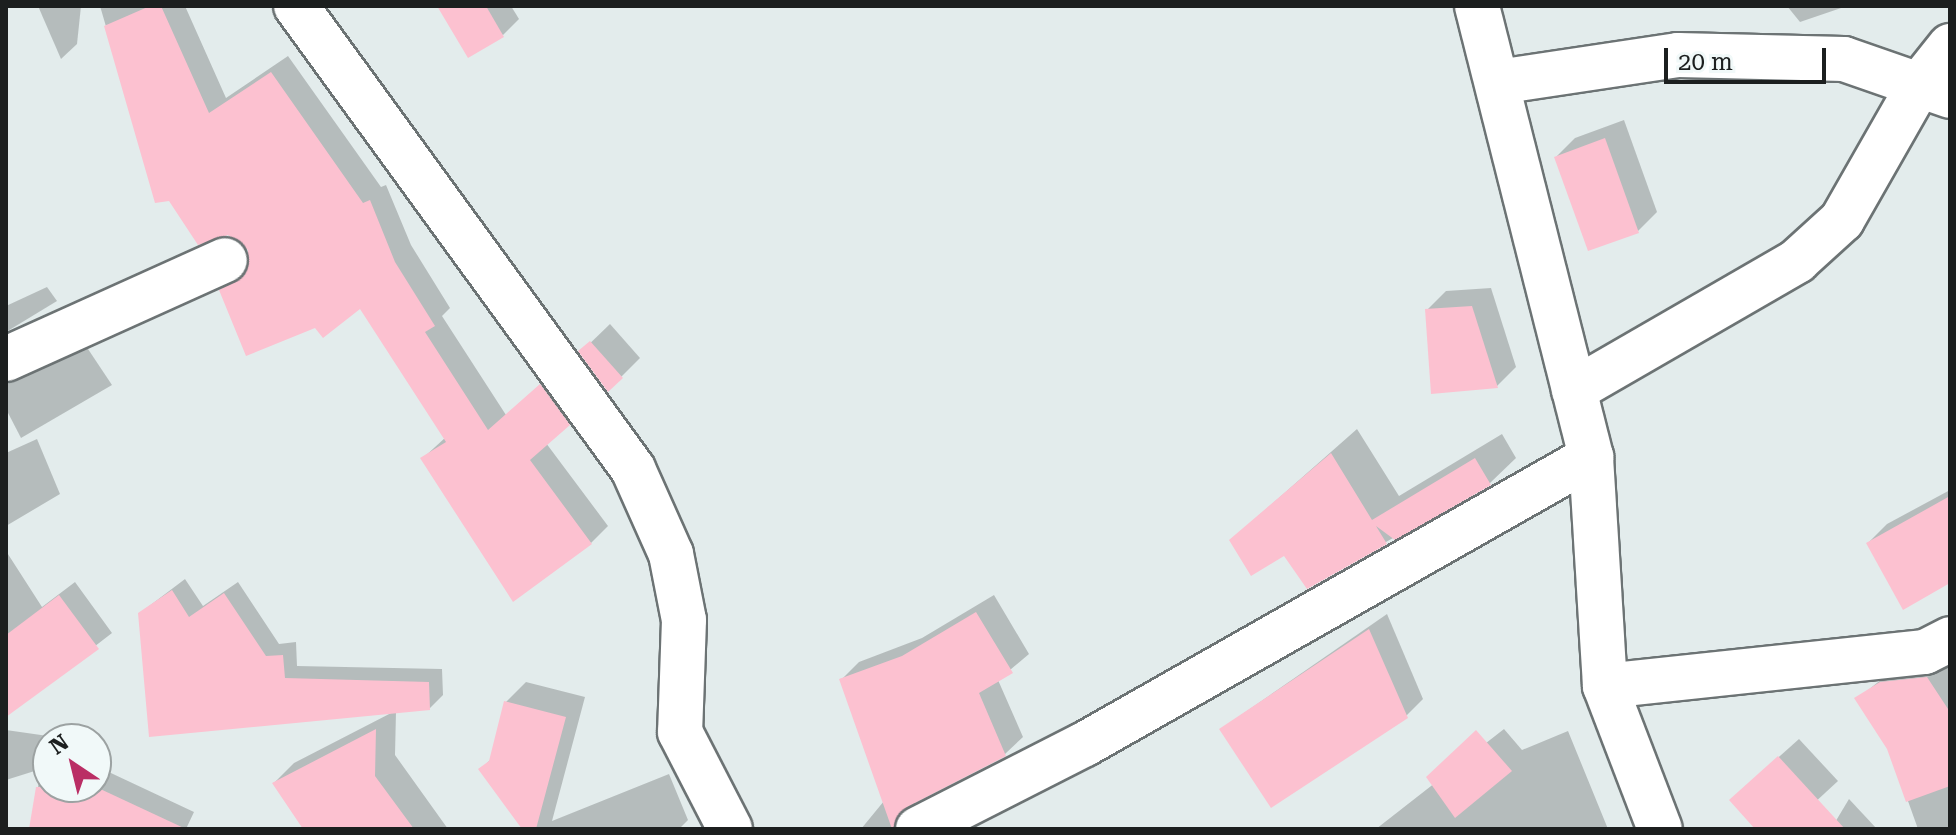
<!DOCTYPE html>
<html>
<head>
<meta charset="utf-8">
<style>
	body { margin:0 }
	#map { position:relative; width:1956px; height:835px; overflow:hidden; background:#e3ecec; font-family:"Roboto Serif",serif }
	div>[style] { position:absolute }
	.shadow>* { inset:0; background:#0003 }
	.building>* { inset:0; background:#fcc1d0 }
	.roads { filter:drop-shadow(2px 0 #6c7374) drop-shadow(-2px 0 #6c7374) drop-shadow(0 2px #6c7374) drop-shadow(0 -2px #6c7374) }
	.minor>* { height:44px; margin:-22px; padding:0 22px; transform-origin:22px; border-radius:22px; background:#fff }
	span { translate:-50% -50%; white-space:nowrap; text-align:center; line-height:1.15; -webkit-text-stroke:8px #f1f9f9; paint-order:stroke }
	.frame { position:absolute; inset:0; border:8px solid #1c1f1f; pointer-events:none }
	.north { position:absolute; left:32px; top:723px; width:80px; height:80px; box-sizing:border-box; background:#f1f9f9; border:2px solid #9ca2a2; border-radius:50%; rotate:325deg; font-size:22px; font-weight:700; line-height:32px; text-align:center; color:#1c1f1f }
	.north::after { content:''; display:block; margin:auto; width:28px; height:36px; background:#ba2e65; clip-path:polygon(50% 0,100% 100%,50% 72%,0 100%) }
	.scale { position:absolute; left:1664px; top:48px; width:162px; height:36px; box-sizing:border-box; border:4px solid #1c1f1f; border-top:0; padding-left:10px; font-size:24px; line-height:28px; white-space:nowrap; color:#1c1f1f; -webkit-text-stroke:6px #f1f9f9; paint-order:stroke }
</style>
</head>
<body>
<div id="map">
	<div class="shadow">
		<div style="clip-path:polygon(38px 6px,81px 6px,77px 44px,61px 59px)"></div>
		<div style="clip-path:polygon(100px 6px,185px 6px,226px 98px,288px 56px,381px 187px,386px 185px,411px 245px,450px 308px,442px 316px,506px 415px,558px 369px,585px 407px,546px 443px,608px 526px,591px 543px,423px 458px,446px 437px,361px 306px,221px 291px,248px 268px,249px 248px,170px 198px,157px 201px)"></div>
		<div style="clip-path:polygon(439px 6px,511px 6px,519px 19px,503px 35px)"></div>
		<div style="clip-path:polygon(1787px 6px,1847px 6px,1800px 22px)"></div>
		<div style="clip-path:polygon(1624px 120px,1657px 212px,1638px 231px,1556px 157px,1575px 138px)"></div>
		<div style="clip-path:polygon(47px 287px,57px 301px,6px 332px,6px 306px)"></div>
		<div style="clip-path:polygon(1491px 288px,1516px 367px,1497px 386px,1427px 310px,1446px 291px)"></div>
		<div style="clip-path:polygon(610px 324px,640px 358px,621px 377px,581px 352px)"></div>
		<div style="clip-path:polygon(86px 346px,112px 385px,21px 438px,6px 409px,6px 370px)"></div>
		<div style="clip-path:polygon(1357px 429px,1399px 496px,1502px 434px,1516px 458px,1490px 483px,1386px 542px,1285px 553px,1231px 540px)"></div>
		<div style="clip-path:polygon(37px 439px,60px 494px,6px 526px,6px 453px)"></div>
		<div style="clip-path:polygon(1950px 490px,1950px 581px,1868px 543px,1887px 524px)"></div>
		<div style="clip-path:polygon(6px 551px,42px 607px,75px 582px,112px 633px,6px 715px)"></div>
		<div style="clip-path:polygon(185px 579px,203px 606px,238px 582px,279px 644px,296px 642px,297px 666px,442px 669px,443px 695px,430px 708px,396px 712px,395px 755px,448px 829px,305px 829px,274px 783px,294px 763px,393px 712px,151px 735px,140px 613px)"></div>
		<div style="clip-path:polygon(994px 595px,1029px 654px,998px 680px,1023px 737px,1005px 754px,915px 801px,916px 829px,861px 829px,884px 801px,841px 680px,859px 662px,922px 638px)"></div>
		<div style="clip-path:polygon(1387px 614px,1423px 699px,1406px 716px,1221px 729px)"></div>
		<div style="clip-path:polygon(1944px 662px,1950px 671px,1950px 829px,1918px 829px,1889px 748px,1857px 699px,1898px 666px)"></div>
		<div style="clip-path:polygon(526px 682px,585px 697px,552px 821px,669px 774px,688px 820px,679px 829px,525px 829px,481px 769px,492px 758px,506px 702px)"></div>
		<div style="clip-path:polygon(1504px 729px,1522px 750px,1568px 731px,1608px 829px,1376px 829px)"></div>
		<div style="clip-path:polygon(6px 730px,69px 739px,48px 739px,48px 787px,96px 787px,96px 766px,194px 812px,186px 829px,31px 829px,41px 769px,6px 780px)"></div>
		<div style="clip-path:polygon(1799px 739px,1838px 781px,1786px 829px,1758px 829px,1751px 782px)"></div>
		<div style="clip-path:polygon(1849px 799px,1877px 829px,1831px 829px)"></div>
	</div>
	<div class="building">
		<div style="clip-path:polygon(150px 6px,161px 6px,209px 113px,271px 72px,363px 203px,370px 200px,395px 262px,435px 326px,425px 332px,488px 430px,540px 384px,570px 425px,530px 460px,592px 544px,513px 602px,420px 458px,446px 442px,360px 309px,323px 338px,315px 328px,246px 356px,219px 290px,245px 275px,248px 250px,228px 235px,198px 245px,169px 201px,155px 203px,104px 26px)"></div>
		<div style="clip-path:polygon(437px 6px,486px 6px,504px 37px,468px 58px)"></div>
		<div style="clip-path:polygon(1605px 138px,1639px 233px,1588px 251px,1554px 157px)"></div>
		<div style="clip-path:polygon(1472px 306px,1498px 388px,1431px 394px,1425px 309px)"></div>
		<div style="clip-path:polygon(590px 341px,623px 378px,608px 392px,578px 351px)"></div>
		<div style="clip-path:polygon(1331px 453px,1372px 520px,1475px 458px,1491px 485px,1395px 540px,1376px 526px,1387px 544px,1307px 589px,1284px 556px,1251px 576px,1229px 540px)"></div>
		<div style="clip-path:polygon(1950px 496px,1950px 583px,1903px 610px,1866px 543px)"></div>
		<div style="clip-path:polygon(172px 590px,189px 617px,224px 593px,266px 656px,283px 655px,285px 678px,429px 682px,430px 710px,149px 737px,138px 613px)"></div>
		<div style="clip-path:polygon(59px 595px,99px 649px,6px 717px,6px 635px)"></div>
		<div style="clip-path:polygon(976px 612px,1013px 673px,979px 693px,1006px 756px,907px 807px,892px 829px,839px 679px,902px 656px)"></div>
		<div style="clip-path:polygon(1369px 629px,1408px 718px,1271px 808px,1219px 729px)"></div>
		<div style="clip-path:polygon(1927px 677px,1950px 712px,1950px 786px,1906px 802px,1887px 749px,1854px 698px,1880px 682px)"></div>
		<div style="clip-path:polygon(504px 701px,566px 717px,536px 829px,522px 829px,478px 769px,489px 761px)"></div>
		<div style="clip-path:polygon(376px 729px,375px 776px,414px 829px,303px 829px,272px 783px)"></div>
		<div style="clip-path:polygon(1476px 730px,1512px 771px,1455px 818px,1426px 777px)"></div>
		<div style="clip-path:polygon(1778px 756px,1845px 829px,1755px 829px,1729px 800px)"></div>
		<div style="clip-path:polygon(36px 787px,96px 787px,186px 829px,29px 829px)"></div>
	</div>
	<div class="roads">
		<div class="minor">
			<div style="left:296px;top:6px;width:573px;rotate:53.95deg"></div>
			<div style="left:633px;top:469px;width:93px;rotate:65.9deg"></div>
			<div style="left:671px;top:554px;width:67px;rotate:78.9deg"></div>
			<div style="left:684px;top:620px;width:112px;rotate:92deg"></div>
			<div style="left:680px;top:732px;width:109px;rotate:62.7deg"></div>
			<div style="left:1477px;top:6px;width:465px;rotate:75.8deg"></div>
			<div style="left:1591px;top:457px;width:229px;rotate:86.5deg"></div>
			<div style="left:1605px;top:686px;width:153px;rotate:69deg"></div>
			<div style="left:1498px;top:82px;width:182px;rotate:-8.5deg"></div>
			<div style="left:1678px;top:55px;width:166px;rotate:1.4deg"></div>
			<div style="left:1844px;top:59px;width:112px;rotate:19.2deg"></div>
			<div style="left:6px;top:359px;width:240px;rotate:-24.3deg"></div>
			<div style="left:1574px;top:390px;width:258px;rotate:-30deg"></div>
			<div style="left:1797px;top:261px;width:61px;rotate:-42.3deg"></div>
			<div style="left:1842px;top:220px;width:155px;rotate:-60.3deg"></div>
			<div style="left:1919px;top:85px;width:50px;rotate:-51.5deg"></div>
			<div style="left:1605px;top:686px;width:322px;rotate:-6.1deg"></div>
			<div style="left:1925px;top:652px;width:28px;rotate:-27deg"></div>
			<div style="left:918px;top:829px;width:187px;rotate:-27deg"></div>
			<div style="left:1085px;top:744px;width:582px;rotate:-29.56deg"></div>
		</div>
	</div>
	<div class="frame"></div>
	<div class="north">N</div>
	<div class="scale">20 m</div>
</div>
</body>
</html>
